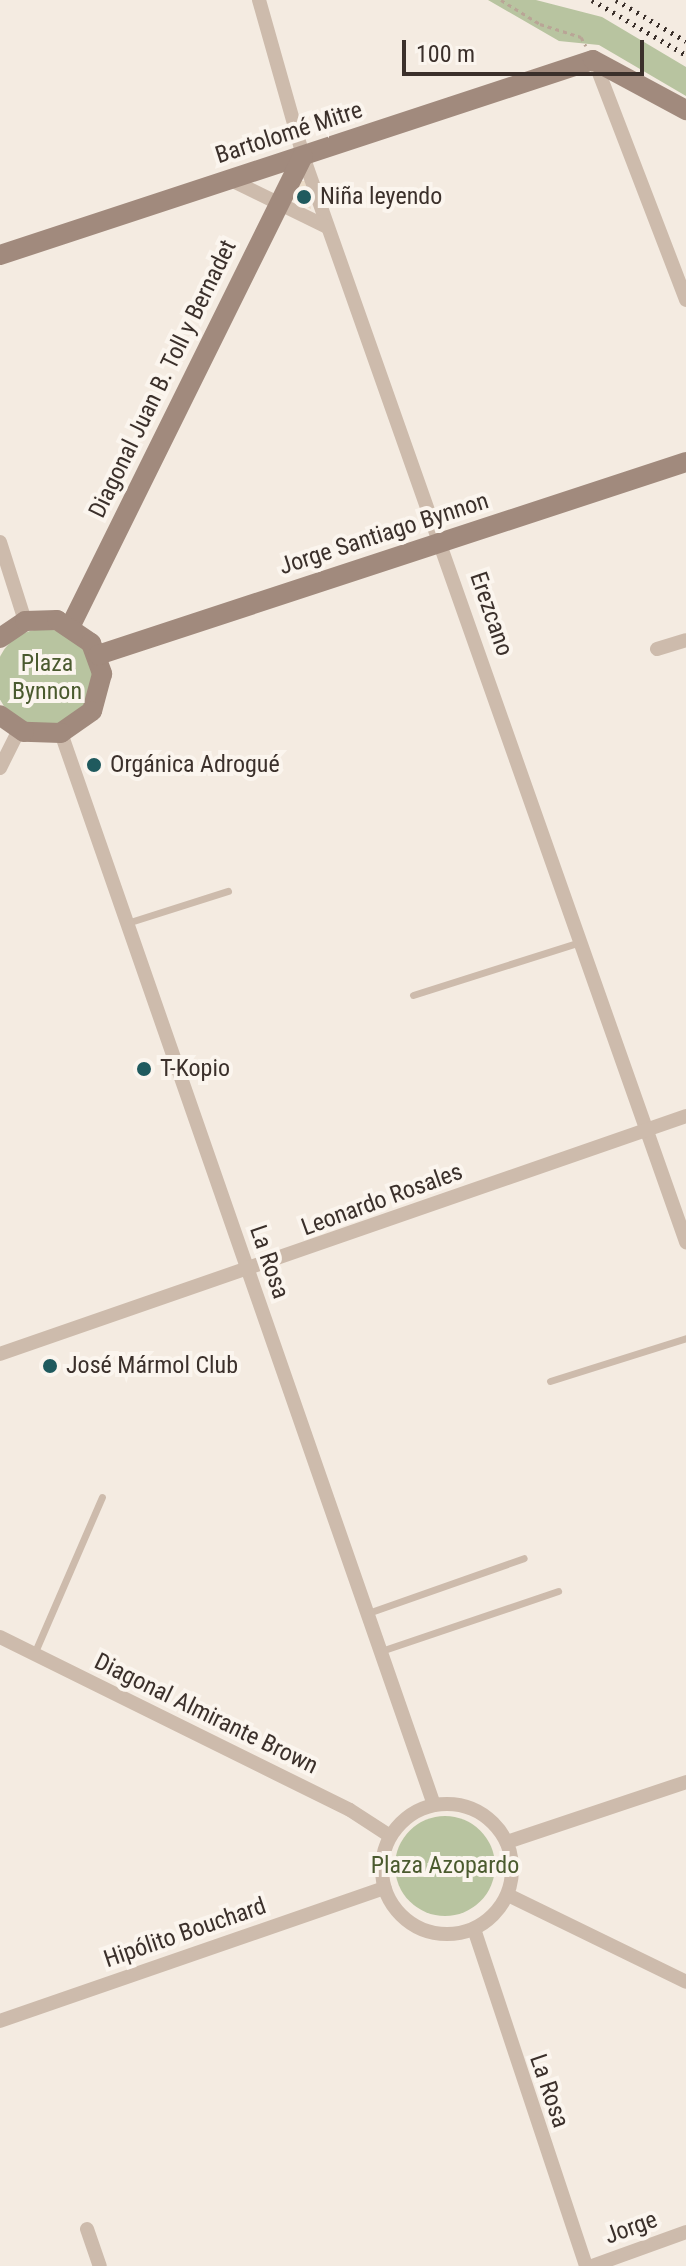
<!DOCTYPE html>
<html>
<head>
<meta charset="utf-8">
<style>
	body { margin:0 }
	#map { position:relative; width:686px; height:2266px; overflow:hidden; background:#f4ebe1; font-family:"Roboto Condensed",sans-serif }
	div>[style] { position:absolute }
	.green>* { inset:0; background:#b8c4a0 }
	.round { border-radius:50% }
	.plaza>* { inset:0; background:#ecdcc8 }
	.path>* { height:3px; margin-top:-1.5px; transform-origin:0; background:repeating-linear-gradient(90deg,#b9a596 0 4px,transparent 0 8px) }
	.lane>* { height:7px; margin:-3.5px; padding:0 3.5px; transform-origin:3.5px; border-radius:3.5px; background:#cdbbac }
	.street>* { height:14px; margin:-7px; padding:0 7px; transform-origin:7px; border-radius:7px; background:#cdbbac }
	.street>.ring { margin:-7px; padding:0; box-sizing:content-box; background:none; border:14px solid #cdbbac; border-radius:50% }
	.secondary>* { height:20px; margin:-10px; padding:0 10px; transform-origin:10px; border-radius:10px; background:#a18a7d }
	.rail>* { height:5px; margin-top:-2.5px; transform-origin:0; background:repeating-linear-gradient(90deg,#3b302b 0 2px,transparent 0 8px) }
	.dots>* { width:22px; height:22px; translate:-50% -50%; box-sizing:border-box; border:4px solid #fbf5ee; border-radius:50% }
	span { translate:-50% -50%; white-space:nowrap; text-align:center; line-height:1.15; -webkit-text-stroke:8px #fbf5ee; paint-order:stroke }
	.street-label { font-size:24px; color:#3b302b }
	.poi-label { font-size:24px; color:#3b302b }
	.left { translate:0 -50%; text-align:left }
	.park-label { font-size:24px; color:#4a5a2e }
	.scale { position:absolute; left:402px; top:40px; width:242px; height:36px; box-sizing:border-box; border:4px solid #3b302b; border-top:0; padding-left:10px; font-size:24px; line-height:28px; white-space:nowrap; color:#3b302b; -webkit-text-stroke:6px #fbf5ee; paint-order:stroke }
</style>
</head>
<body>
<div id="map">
	<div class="green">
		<div style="clip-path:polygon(488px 0,536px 0,602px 17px,686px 67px,686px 96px,599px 45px,559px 41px)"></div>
		<div class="round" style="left:-5px;top:629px;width:98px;height:98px"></div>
		<div class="round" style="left:395px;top:1816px;width:100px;height:100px"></div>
	</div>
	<div class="plaza">
		<div style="clip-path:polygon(301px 181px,305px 181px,311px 209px,292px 200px)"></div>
	</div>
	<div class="path">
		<div style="left:501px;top:0;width:46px;rotate:31.6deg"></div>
		<div style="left:540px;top:24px;width:43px;rotate:17.6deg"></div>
		<div style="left:581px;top:37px;width:10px;rotate:61deg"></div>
	</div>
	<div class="lane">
		<div style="left:127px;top:923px;width:106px;rotate:-17.6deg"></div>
		<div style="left:413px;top:995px;width:175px;rotate:-17.6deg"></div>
		<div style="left:550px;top:1381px;width:143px;rotate:-17.5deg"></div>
		<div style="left:368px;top:1613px;width:165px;rotate:-19.4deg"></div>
		<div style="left:381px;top:1651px;width:187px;rotate:-18.7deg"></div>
		<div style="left:34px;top:1654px;width:171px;rotate:-66.6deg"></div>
	</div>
	<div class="street">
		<div style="left:259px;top:0;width:162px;rotate:74.2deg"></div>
		<div style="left:303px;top:156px;width:1152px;rotate:70.57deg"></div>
		<div style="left:594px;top:60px;width:257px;rotate:69deg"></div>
		<div style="left:231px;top:180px;width:107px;rotate:26.1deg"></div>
		<div style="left:0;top:542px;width:83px;rotate:72.4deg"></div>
		<div style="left:657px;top:649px;width:30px;rotate:-17deg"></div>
		<div style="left:61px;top:733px;width:1135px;rotate:70.81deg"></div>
		<div style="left:0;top:768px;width:42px;rotate:-63.4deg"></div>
		<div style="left:0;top:1354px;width:726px;rotate:-19.13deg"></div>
		<div style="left:0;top:1637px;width:390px;rotate:26.3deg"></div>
		<div style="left:350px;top:1810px;width:48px;rotate:33deg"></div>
		<div class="ring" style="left:382px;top:1804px;width:116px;height:116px"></div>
		<div style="left:507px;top:1842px;width:189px;rotate:-18.5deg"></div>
		<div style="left:508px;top:1895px;width:198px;rotate:26deg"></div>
		<div style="left:474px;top:1929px;width:355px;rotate:71.6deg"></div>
		<div style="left:0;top:2021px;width:407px;rotate:-19.1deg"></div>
		<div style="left:87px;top:2229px;width:39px;rotate:71deg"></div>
		<div style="left:592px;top:2266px;width:100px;rotate:-19.9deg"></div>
	</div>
	<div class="secondary">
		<div style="left:0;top:255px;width:624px;rotate:-18.2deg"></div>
		<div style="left:593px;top:60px;width:106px;rotate:28.3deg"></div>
		<div style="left:71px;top:625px;width:523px;rotate:-63.68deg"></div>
		<div style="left:0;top:638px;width:30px;rotate:-34deg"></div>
		<div style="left:25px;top:621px;width:32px;rotate:-2deg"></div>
		<div style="left:57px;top:620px;width:41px;rotate:34.1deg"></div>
		<div style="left:91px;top:643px;width:33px;rotate:70deg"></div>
		<div style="left:102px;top:674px;width:38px;rotate:105deg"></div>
		<div style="left:92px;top:711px;width:38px;rotate:145deg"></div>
		<div style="left:61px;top:733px;width:37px;rotate:-178deg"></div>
		<div style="left:24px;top:732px;width:29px;rotate:-145deg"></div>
		<div style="left:98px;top:655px;width:619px;rotate:-18.17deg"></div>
	</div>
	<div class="rail">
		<div style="left:592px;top:0;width:109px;rotate:30.3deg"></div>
		<div style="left:616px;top:0;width:81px;rotate:30.4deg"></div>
	</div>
	<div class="dots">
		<div style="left:304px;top:197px;background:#1f5a5e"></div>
		<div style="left:94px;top:765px;background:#1f5a5e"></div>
		<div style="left:144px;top:1069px;background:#1f5a5e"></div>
		<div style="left:50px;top:1366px;background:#1f5a5e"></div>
	</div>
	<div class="street-label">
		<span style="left:289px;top:133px;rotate:-18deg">Bartolomé Mitre</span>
		<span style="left:163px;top:379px;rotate:-64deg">Diagonal Juan B. Toll y Bernadet</span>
		<span style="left:384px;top:534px;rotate:-18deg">Jorge Santiago Bynnon</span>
		<span style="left:491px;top:614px;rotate:71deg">Erezcano</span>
		<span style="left:382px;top:1200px;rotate:-20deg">Leonardo Rosales</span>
		<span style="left:269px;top:1262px;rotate:71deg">La Rosa</span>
		<span style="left:206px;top:1714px;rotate:26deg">Diagonal Almirante Brown</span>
		<span style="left:185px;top:1933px;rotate:-19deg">Hipólito Bouchard</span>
		<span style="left:549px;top:2091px;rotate:71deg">La Rosa</span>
		<span style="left:631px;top:2228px;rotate:-20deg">Jorge</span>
	</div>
	<div class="poi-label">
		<span class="left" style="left:320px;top:197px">Niña leyendo</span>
		<span class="left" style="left:110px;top:765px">Orgánica Adrogué</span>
		<span class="left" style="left:160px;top:1069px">T-Kopio</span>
		<span class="left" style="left:66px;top:1366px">José Mármol Club</span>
	</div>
	<div class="park-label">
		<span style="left:47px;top:678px">Plaza<br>Bynnon</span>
		<span style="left:445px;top:1866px">Plaza Azopardo</span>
	</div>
	<div class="scale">100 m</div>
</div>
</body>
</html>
